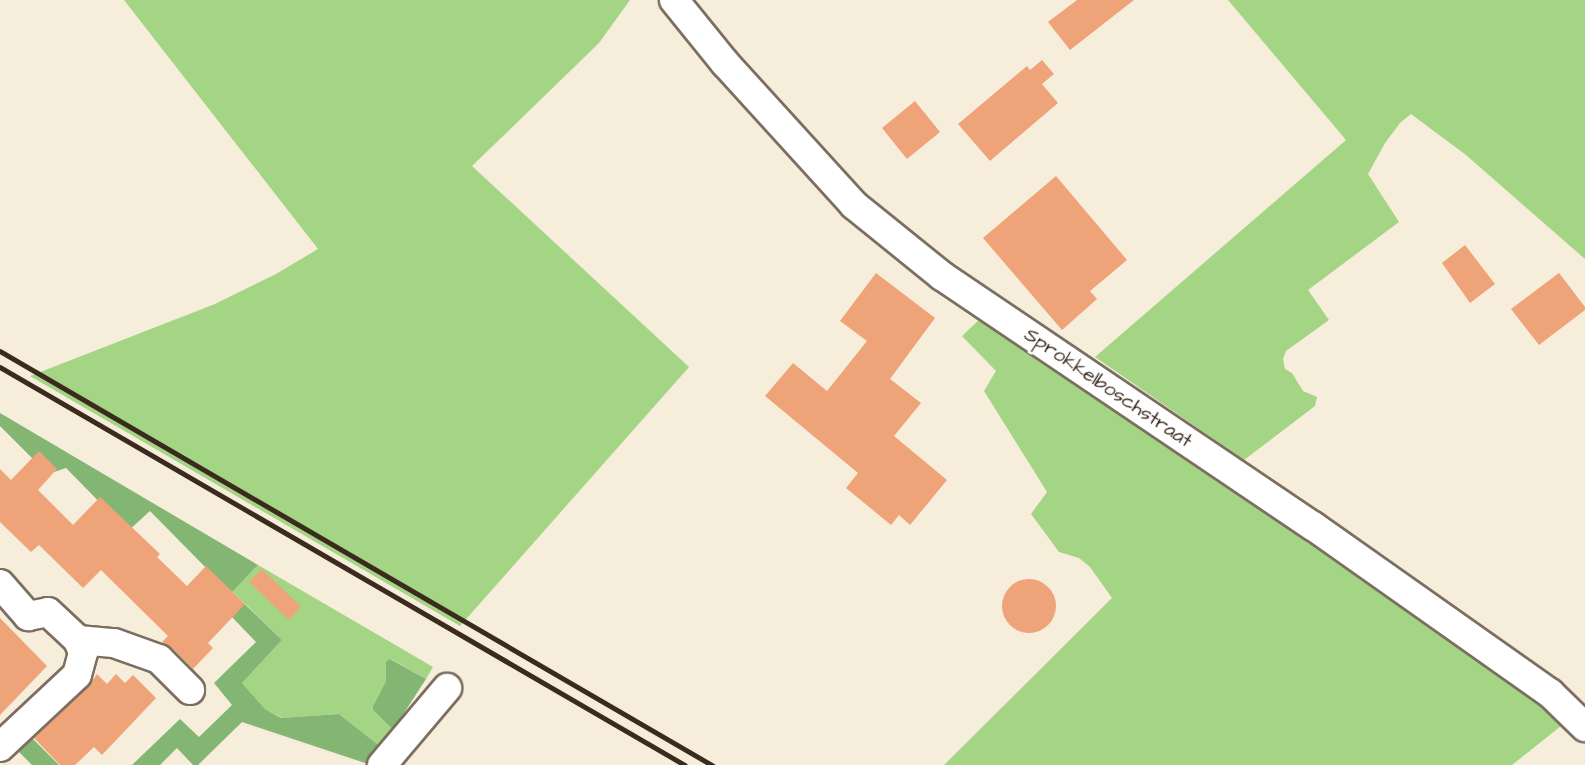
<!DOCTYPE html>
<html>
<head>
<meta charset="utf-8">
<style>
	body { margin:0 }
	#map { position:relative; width:1585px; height:765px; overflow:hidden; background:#f6eddb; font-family:"Architects Daughter",sans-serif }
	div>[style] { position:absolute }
	.green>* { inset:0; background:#a4d584 }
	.forest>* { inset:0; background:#83b672 }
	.building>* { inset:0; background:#efa379 }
	.round { border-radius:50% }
	.roads { filter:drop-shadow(2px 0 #7c6e60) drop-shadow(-2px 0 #7c6e60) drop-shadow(0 2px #7c6e60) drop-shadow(0 -2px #7c6e60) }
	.minor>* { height:28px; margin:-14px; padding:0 14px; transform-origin:14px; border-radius:14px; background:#fff }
	.rail>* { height:4.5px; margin:-2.25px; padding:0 2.25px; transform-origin:2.25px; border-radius:2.25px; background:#3b2a1e }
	span { translate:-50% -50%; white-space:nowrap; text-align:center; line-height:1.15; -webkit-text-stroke:5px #fff; paint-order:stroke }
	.street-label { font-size:20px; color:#3b2a1e }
</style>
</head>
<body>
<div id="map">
	<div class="green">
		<div style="clip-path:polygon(124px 0,630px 0,599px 43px,472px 166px,689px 367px,460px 626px,30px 376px,215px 304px,276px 274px,318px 249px)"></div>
		<div style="clip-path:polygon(1228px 0,1585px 0,1585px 259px,1466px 155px,1411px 114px,1400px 123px,1385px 143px,1368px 174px,1399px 222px,1308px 290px,1329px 320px,1286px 351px,1283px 359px,1285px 369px,1292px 373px,1303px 391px,1317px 397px,1315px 406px,1244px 460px,1095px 357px,1346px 140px)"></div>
		<div style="clip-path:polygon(983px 316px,1233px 488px,1566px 722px,1512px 765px,944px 765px,1112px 598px,1090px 567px,1079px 558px,1059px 552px,1031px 514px,1047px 492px,984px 391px,996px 371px,962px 336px)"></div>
		<div style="clip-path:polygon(258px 565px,433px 667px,426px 679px,391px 659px,386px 681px,373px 706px,373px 710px,393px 730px,381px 747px,339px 714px,282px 718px,265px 709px,242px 683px,282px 640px,232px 591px)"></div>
	</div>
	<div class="forest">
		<div style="clip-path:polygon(0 413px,258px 565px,232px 592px,282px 640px,242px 683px,265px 709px,281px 718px,339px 714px,381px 747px,368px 764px,242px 722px,198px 765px,193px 765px,177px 748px,160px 765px,132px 765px,180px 719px,199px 737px,232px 705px,214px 683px,256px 642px,202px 586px,213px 575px,150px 511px,128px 531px,66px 468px,48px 474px,0 426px)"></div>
		<div style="clip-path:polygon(390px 659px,426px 679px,393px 730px,373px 710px,373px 706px,386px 681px,386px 662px)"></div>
		<div style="clip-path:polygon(24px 730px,59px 765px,32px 765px,17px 750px)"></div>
	</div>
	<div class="building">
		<div style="clip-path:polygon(1077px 0,1134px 0,1070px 50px,1048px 22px)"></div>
		<div style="clip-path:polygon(1042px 60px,1054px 74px,1042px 84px,1058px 103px,990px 161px,958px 124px,1027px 66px,1030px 70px)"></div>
		<div style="clip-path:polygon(915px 101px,940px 132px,907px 159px,882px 128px)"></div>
		<div style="clip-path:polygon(1056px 176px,1127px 260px,1090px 291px,1097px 299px,1062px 330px,983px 238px)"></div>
		<div style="clip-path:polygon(1465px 245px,1495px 284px,1470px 303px,1442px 263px)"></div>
		<div style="clip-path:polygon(876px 273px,935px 318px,890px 379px,921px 403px,894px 436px,947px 480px,910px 525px,899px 515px,891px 525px,846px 488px,858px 473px,765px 396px,793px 363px,827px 391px,867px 341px,840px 321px)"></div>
		<div style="clip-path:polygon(1559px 273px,1585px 307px,1585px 310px,1539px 345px,1511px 309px)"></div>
		<div style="clip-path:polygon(39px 451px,57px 469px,38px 490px,73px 525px,100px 497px,160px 554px,157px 557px,187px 586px,206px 566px,245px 604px,208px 643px,213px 648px,193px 669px,171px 647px,162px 642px,168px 636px,101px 570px,83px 588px,39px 545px,31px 552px,0 522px,0 469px,11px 480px)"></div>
		<div style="clip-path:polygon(262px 569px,301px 607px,289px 620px,249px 582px)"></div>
		<div class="round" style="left:1002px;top:579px;width:54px;height:54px"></div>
		<div style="clip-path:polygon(0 618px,47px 666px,0 715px)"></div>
		<div style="clip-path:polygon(97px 674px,107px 684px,116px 674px,125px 683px,133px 675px,156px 698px,102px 755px,94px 747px,75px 765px,60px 765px,34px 738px,88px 687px)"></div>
	</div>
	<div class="roads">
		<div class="minor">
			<div style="left:674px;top:0;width:81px;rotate:51deg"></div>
			<div style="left:725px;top:63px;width:192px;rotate:47.7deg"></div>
			<div style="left:854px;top:205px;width:113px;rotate:38.9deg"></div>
			<div style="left:942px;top:276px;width:447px;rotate:34deg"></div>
			<div style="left:1313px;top:526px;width:290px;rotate:35.2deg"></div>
			<div style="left:1550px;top:693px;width:49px;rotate:44.2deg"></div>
			<div style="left:0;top:584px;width:43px;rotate:48.8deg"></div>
			<div style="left:28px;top:616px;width:20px;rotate:-11deg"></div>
			<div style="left:48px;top:612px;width:41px;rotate:43deg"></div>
			<div style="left:78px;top:640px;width:36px;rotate:5deg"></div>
			<div style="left:114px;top:643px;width:48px;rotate:19.6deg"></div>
			<div style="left:159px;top:659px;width:44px;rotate:45deg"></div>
			<div style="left:0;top:747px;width:105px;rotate:-43.1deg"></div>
			<div style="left:77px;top:675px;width:23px;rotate:-75deg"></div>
			<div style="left:83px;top:653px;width:14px;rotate:-111deg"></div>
			<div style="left:382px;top:765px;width:101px;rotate:-49.8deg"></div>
		</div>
	</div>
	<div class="rail">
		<div style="left:0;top:351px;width:824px;rotate:30.18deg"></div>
		<div style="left:0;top:367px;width:792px;rotate:30.16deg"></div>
	</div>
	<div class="street-label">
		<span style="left:1108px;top:388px;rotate:34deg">Sprokkelboschstraat</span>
	</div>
</div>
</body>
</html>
